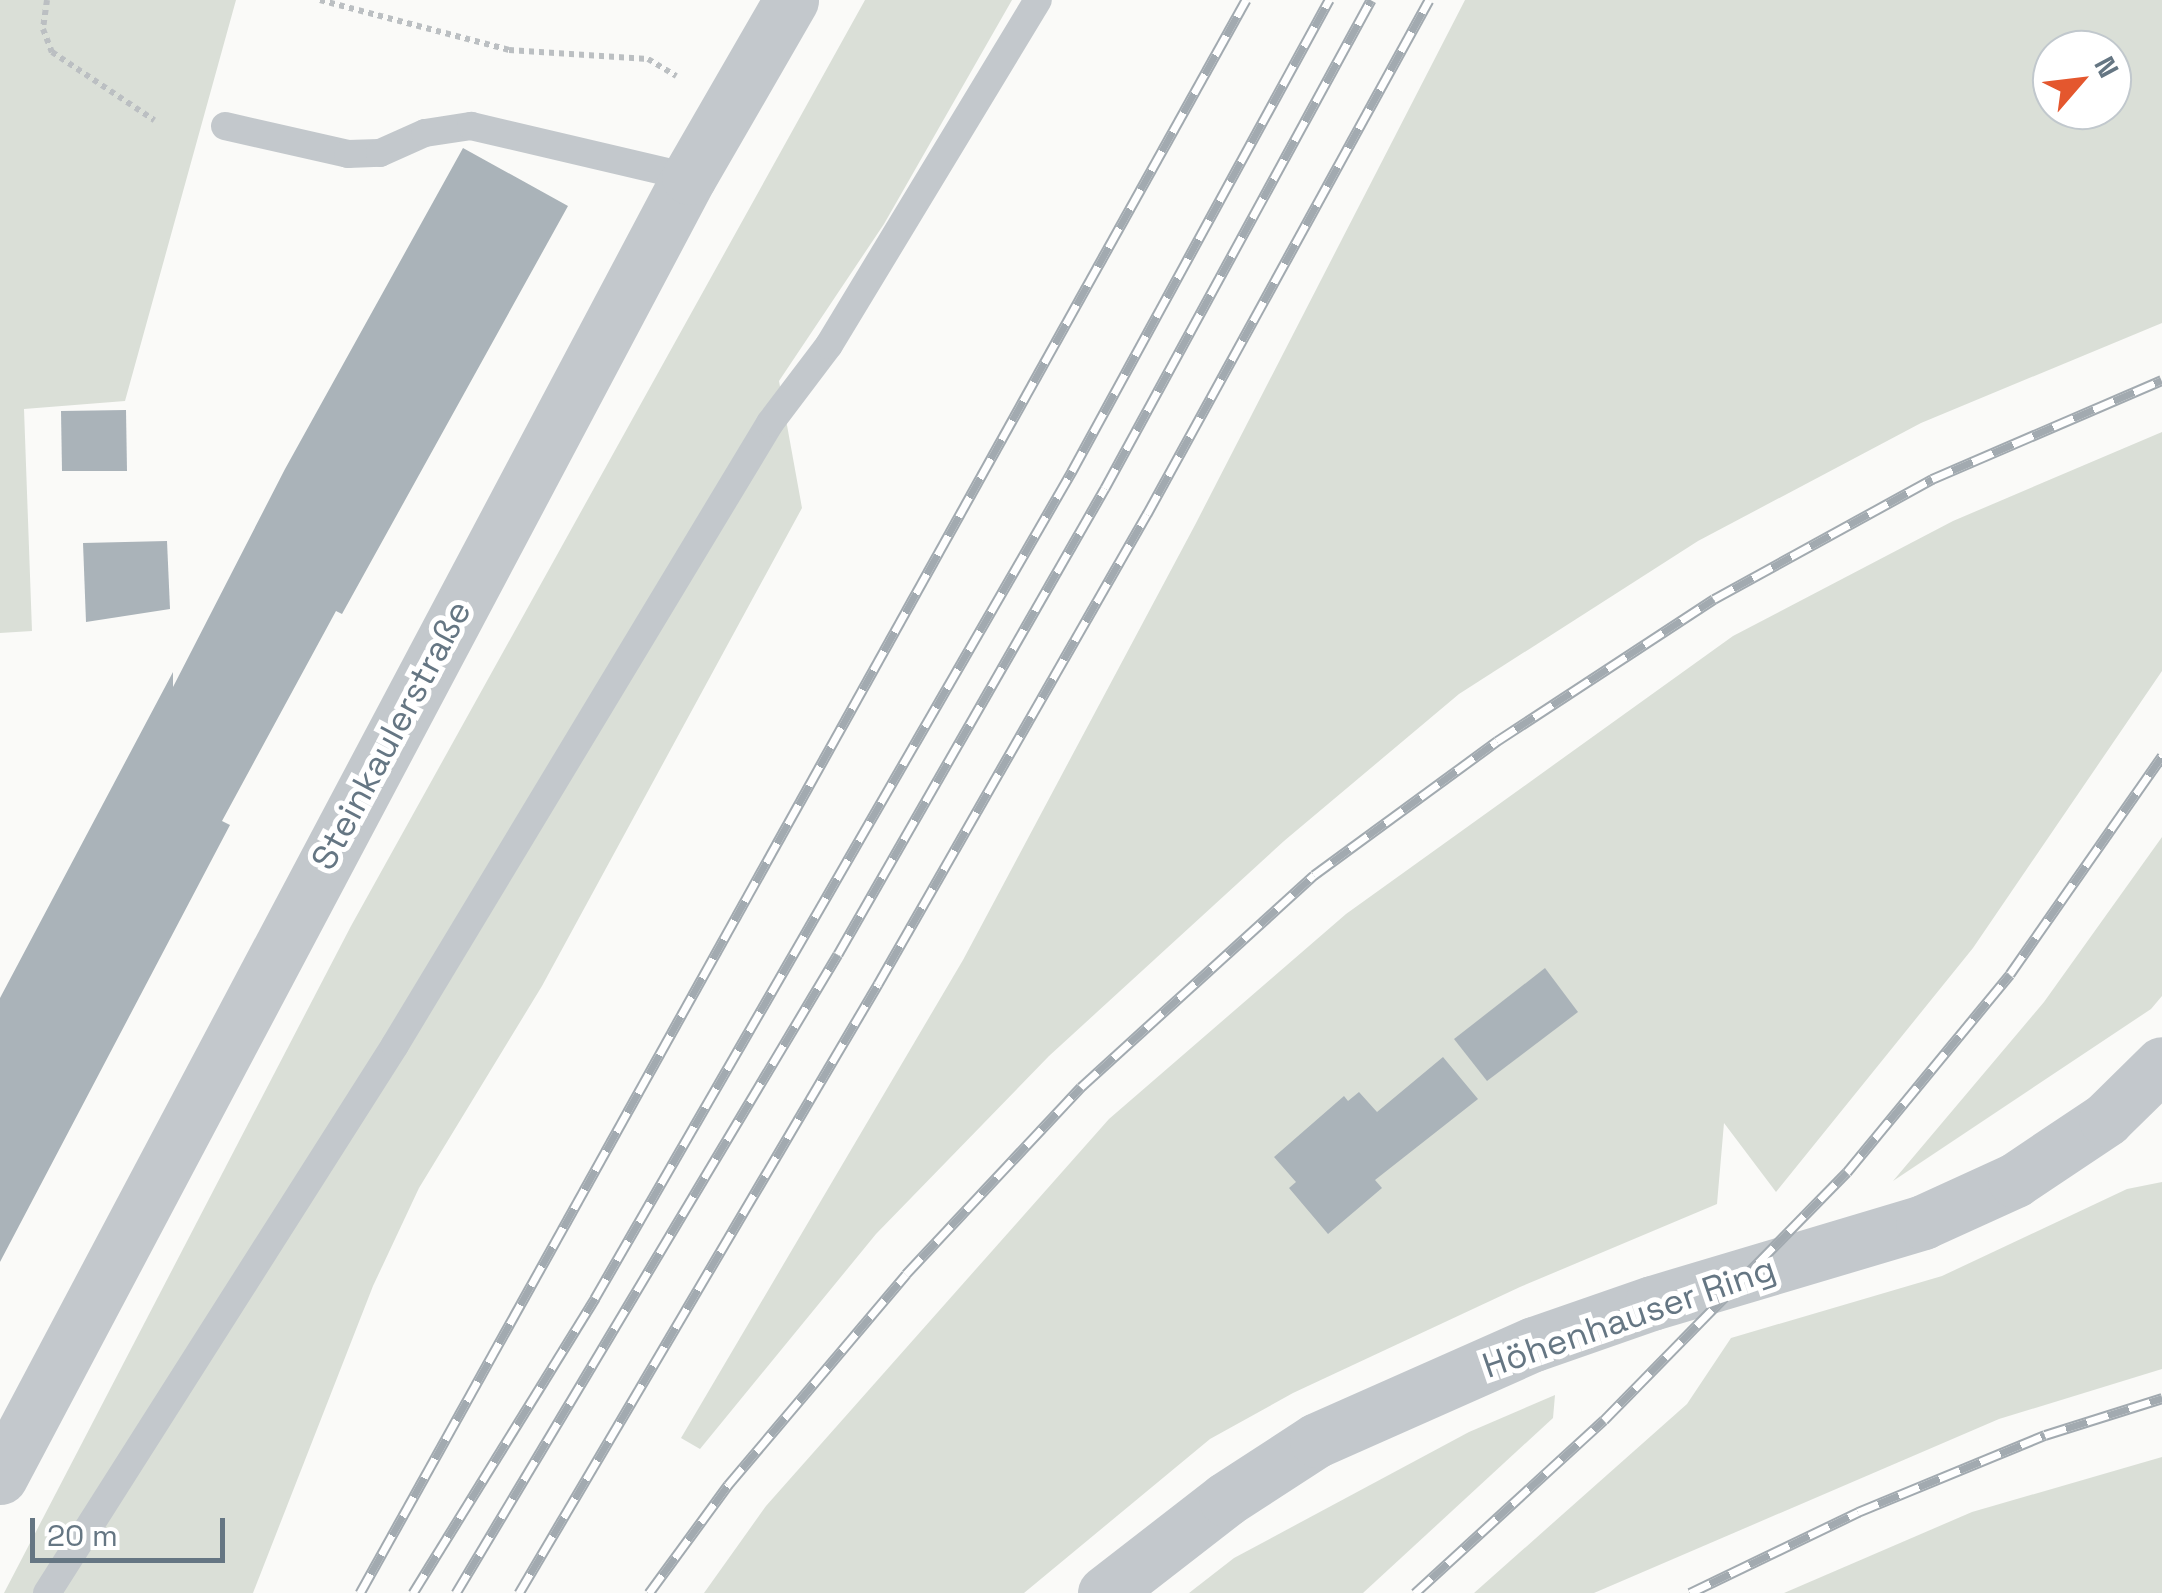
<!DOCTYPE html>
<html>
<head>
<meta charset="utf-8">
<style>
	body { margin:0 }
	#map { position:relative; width:2162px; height:1593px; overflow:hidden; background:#fafaf8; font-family:"Space Grotesk",sans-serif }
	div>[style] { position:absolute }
	.green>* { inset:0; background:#dadfd7 }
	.building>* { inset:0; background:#aab3b9 }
	.path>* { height:6px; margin-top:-3px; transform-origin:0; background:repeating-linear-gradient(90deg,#bbbfc2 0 5px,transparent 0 10px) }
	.service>* { height:28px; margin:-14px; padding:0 14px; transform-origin:14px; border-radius:14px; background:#c3c8cc }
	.minor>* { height:55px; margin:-27.5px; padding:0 27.5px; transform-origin:27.5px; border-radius:27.5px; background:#c3c8cc }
	.tertiary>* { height:55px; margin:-27.5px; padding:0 27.5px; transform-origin:27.5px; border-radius:27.5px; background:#c3c8cc }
	.rail>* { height:11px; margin-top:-5.5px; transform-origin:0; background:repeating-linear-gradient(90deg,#fff 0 22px,#a2aab0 0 44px); box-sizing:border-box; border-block:2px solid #a2aab0 }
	span { translate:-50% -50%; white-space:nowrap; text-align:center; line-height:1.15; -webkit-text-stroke:10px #fff; paint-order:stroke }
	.street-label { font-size:35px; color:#657683 }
	.north { position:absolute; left:2032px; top:30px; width:100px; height:100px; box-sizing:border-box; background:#fff; border:2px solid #c1c8cd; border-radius:50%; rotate:62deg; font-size:28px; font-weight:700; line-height:40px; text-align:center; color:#657683 }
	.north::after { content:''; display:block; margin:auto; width:35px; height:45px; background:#e4572e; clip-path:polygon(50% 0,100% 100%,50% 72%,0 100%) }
	.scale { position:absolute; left:30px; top:1518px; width:195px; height:45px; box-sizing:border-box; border:5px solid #657683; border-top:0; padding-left:12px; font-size:30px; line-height:35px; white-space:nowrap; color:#657683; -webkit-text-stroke:8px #fff; paint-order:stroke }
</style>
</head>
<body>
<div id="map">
	<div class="green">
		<div style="clip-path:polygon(0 0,236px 0,125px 401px,24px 409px,32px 631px,0 633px)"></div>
		<div style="clip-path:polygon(865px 0,1012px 0,884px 224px,779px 381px,802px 508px,542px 986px,419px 1188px,373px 1286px,253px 1593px,4px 1593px,351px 926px)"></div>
		<div style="clip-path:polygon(evenodd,1465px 0,2162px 0,2162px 323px,1921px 423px,1698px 541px,1459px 694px,1284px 841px,1049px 1056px,876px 1234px,700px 1449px,681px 1438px,963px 960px,1195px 525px,1465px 0,2052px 50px,2112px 50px,2112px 110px,2052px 110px,2052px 50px)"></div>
		<div style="clip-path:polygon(2162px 432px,2162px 671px,1973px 948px,1776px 1192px,1724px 1123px,1717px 1204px,1520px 1287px,1293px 1393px,1210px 1439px,1024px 1593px,704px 1593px,766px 1506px,1109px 1119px,1346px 914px,1733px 636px,1953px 521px)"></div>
		<div style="clip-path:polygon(2162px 837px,2162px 996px,2151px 1009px,1893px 1181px,2044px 1002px)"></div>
		<div style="clip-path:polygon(2162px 1182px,2162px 1369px,1999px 1419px,1594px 1593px,1474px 1593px,1687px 1404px,1731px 1338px,1942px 1276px,2127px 1189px)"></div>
		<div style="clip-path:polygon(1555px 1395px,1553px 1418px,1363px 1593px,1189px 1593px,1234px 1558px,1469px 1432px)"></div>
		<div style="clip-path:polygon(2162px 1457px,2162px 1593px,1784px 1593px,1972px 1512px)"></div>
	</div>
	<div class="building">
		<div style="clip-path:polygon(463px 148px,568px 206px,342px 614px,336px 611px,222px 821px,230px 825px,0 1262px,0 998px,173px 672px,173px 687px,285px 469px)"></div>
		<div style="clip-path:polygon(126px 410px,127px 471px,62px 471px,61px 411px)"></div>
		<div style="clip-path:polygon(167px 541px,170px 609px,86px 622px,83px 543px)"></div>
		<div style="clip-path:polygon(1545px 968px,1578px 1012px,1487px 1081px,1454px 1039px)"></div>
		<div style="clip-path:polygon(1443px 1057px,1478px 1099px,1375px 1180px,1382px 1188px,1328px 1234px,1289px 1188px,1296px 1182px,1274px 1157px,1344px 1096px,1348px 1101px,1359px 1092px,1377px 1112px)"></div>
	</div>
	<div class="path">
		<div style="left:47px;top:0;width:29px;rotate:98deg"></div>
		<div style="left:43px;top:29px;width:25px;rotate:69deg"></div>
		<div style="left:52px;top:52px;width:123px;rotate:33.7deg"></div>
		<div style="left:320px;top:0;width:196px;rotate:14.8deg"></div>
		<div style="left:509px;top:50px;width:139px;rotate:3.7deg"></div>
		<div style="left:648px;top:59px;width:33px;rotate:31deg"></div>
	</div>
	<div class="service">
		<div style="left:225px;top:126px;width:126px;rotate:12.8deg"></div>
		<div style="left:348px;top:154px;width:32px;rotate:-2deg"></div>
		<div style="left:380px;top:153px;width:49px;rotate:-24deg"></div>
		<div style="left:425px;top:133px;width:47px;rotate:-8.7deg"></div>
		<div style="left:471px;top:126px;width:224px;rotate:13.2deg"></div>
		<div style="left:47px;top:1593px;width:649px;rotate:-57.58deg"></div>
		<div style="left:395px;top:1045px;width:726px;rotate:-58.91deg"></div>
		<div style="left:770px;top:423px;width:98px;rotate:-52.9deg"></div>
		<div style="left:829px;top:345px;width:403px;rotate:-58.8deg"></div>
	</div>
	<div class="minor">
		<div style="left:0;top:1477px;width:1471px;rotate:-62.08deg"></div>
		<div style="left:689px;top:177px;width:204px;rotate:-60deg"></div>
	</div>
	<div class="tertiary">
		<div style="left:1105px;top:1593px;width:153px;rotate:-37.8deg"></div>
		<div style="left:1226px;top:1499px;width:108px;rotate:-33deg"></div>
		<div style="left:1317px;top:1440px;width:237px;rotate:-23.9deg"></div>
		<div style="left:1534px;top:1344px;width:125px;rotate:-19.2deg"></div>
		<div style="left:1652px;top:1303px;width:283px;rotate:-16.6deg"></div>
		<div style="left:1923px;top:1222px;width:101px;rotate:-24.5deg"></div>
		<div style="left:2015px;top:1180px;width:110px;rotate:-33.8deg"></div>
		<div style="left:2106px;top:1119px;width:78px;rotate:-44.5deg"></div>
	</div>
	<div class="rail">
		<div style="left:360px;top:1593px;width:1823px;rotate:-60.92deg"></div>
		<div style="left:413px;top:1593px;width:347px;rotate:-58.3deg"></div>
		<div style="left:595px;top:1298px;width:955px;rotate:-60.02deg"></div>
		<div style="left:1072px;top:471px;width:537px;rotate:-61.38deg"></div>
		<div style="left:456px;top:1593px;width:744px;rotate:-59.13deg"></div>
		<div style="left:838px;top:954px;width:537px;rotate:-60.19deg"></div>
		<div style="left:1105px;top:488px;width:556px;rotate:-61.41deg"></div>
		<div style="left:519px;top:1593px;width:707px;rotate:-59.48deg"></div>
		<div style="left:878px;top:984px;width:542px;rotate:-60.22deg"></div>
		<div style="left:1147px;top:514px;width:586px;rotate:-61.25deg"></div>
		<div style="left:649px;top:1593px;width:134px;rotate:-53.8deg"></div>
		<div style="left:728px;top:1485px;width:276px;rotate:-49.8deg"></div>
		<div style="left:906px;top:1274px;width:256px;rotate:-46.9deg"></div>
		<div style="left:1081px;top:1087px;width:315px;rotate:-42.3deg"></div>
		<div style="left:1314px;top:875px;width:227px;rotate:-36.2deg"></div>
		<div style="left:1497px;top:741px;width:259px;rotate:-33.2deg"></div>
		<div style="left:1714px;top:599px;width:249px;rotate:-28.8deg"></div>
		<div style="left:1932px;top:479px;width:250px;rotate:-23.3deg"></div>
		<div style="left:1415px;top:1593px;width:256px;rotate:-42.5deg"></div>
		<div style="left:1604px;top:1420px;width:347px;rotate:-45.6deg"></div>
		<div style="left:1847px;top:1172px;width:256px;rotate:-50.5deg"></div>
		<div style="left:2010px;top:974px;width:266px;rotate:-55.1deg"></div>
		<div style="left:1690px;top:1593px;width:187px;rotate:-25.7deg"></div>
		<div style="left:1858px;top:1512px;width:202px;rotate:-22.4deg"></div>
		<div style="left:2045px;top:1435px;width:123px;rotate:-17.5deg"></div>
	</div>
	<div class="street-label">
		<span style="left:391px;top:735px;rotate:-62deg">Steinkaulerstraße</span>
		<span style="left:1629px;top:1317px;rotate:-19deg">Höhenhauser Ring</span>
	</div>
	<div class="north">N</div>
	<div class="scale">20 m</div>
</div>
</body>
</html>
